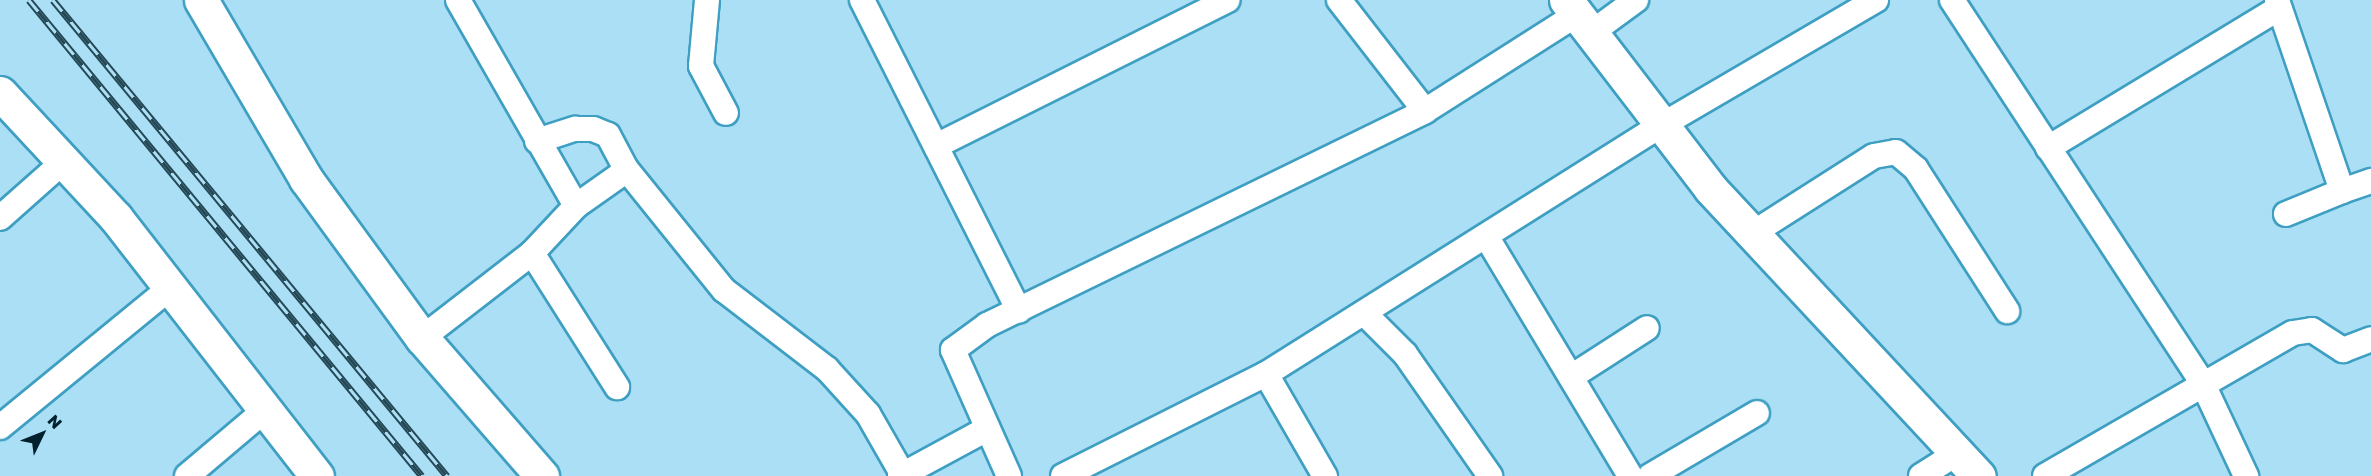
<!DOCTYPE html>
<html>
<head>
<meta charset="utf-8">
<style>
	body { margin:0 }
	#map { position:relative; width:2371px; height:476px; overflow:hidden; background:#abdff5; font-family:"Golos Text",sans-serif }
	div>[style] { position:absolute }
	.roads { filter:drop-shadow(2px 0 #3e9fc2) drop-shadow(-2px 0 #3e9fc2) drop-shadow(0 2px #3e9fc2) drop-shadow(0 -2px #3e9fc2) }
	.street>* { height:24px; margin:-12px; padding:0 12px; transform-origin:12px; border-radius:12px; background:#fff }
	.secondary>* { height:33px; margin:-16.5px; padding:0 16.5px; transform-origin:16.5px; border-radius:16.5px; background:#fff }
	.rail>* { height:7px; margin-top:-3.5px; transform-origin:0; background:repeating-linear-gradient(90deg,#abdff5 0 14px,#244855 0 28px); box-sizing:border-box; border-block:2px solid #244855 }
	span { translate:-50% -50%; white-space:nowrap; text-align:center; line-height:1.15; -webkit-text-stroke:5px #abdff5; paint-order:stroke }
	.north { position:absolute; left:12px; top:404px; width:60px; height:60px; -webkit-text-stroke:4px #abdff5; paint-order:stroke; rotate:47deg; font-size:16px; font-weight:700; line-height:24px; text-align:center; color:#02212c }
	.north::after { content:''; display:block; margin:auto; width:21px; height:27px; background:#02212c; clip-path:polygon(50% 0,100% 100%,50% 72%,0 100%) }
</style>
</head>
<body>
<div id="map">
	<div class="roads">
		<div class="street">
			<div style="left:458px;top:0;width:237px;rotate:60.2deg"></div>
			<div style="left:707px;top:0;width:66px;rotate:95.2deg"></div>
			<div style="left:701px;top:66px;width:53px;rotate:62deg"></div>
			<div style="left:862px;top:0;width:348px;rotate:63.2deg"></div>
			<div style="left:1339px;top:0;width:140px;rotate:52.2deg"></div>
			<div style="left:1952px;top:0;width:459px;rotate:56.8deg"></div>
			<div style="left:2203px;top:384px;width:102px;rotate:64.9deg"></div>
			<div style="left:2277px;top:0;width:202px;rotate:71.2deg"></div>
			<div style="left:2342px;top:191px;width:31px;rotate:-19deg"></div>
			<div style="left:1591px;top:33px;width:56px;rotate:-36.3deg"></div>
			<div style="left:537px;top:141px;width:40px;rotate:-18deg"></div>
			<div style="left:575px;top:129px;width:18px"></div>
			<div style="left:593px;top:129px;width:16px;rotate:22deg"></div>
			<div style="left:608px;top:135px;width:40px;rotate:62deg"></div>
			<div style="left:936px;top:146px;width:326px;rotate:-26.6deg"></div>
			<div style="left:2048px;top:148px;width:270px;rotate:-31.2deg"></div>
			<div style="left:2286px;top:214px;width:61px;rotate:-22.3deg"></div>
			<div style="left:0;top:218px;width:83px;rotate:-41.6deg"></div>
			<div style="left:1753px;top:233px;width:143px;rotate:-32.5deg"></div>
			<div style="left:1874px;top:156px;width:22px;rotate:-10deg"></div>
			<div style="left:1896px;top:152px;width:26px;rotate:40deg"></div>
			<div style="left:1916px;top:169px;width:169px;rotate:57.3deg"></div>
			<div style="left:1486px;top:236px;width:280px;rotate:59deg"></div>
			<div style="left:532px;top:253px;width:159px;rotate:57.6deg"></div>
			<div style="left:1364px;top:313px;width:58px;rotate:45deg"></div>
			<div style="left:1405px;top:354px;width:149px;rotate:55.1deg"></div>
			<div style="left:422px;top:338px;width:139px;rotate:-37.7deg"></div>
			<div style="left:532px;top:253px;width:64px;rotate:-46.9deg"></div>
			<div style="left:576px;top:206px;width:62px;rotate:-35.2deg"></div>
			<div style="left:627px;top:170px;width:154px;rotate:51.1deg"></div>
			<div style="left:724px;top:290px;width:130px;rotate:37.5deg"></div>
			<div style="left:827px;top:369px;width:61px;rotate:47.7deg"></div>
			<div style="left:868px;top:414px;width:70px;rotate:60.2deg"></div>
			<div style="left:1266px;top:374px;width:118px;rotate:60deg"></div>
			<div style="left:1571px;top:377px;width:90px;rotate:-32.8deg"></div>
			<div style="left:0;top:427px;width:221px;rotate:-39.3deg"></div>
			<div style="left:187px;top:476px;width:102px;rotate:-40.2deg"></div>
			<div style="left:900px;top:476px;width:99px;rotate:-28.4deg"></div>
			<div style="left:1009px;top:476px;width:138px;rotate:-114deg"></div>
			<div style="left:953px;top:350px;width:42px;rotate:-36.3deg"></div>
			<div style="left:987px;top:325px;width:487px;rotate:-26deg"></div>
			<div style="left:1425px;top:111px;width:180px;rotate:-32.5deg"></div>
			<div style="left:1063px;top:476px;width:227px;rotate:-26.7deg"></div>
			<div style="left:1266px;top:374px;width:468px;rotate:-32.2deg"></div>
			<div style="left:1662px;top:125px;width:248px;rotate:-30.3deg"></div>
			<div style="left:1650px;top:476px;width:124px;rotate:-30.5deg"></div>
			<div style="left:1921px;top:476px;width:45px;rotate:-32.3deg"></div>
			<div style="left:2045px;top:476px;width:286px;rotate:-30deg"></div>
			<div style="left:2293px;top:333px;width:19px;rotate:-9deg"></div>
			<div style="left:2312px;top:330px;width:37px;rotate:33deg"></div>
			<div style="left:2343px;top:350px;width:30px;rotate:-21deg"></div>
		</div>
		<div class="secondary">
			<div style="left:201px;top:0;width:208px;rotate:59.6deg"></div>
			<div style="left:306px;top:179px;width:197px;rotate:53.9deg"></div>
			<div style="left:422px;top:338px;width:183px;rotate:49deg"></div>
			<div style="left:1566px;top:0;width:237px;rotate:52.5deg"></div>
			<div style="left:1710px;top:188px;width:394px;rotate:47deg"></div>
			<div style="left:0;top:93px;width:171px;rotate:47.1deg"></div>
			<div style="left:116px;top:218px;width:327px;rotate:52.1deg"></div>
		</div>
	</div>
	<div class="rail">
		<div style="left:29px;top:0;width:617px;rotate:50.46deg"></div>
		<div style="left:53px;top:0;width:618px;rotate:50.38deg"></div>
	</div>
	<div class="north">N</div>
</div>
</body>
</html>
